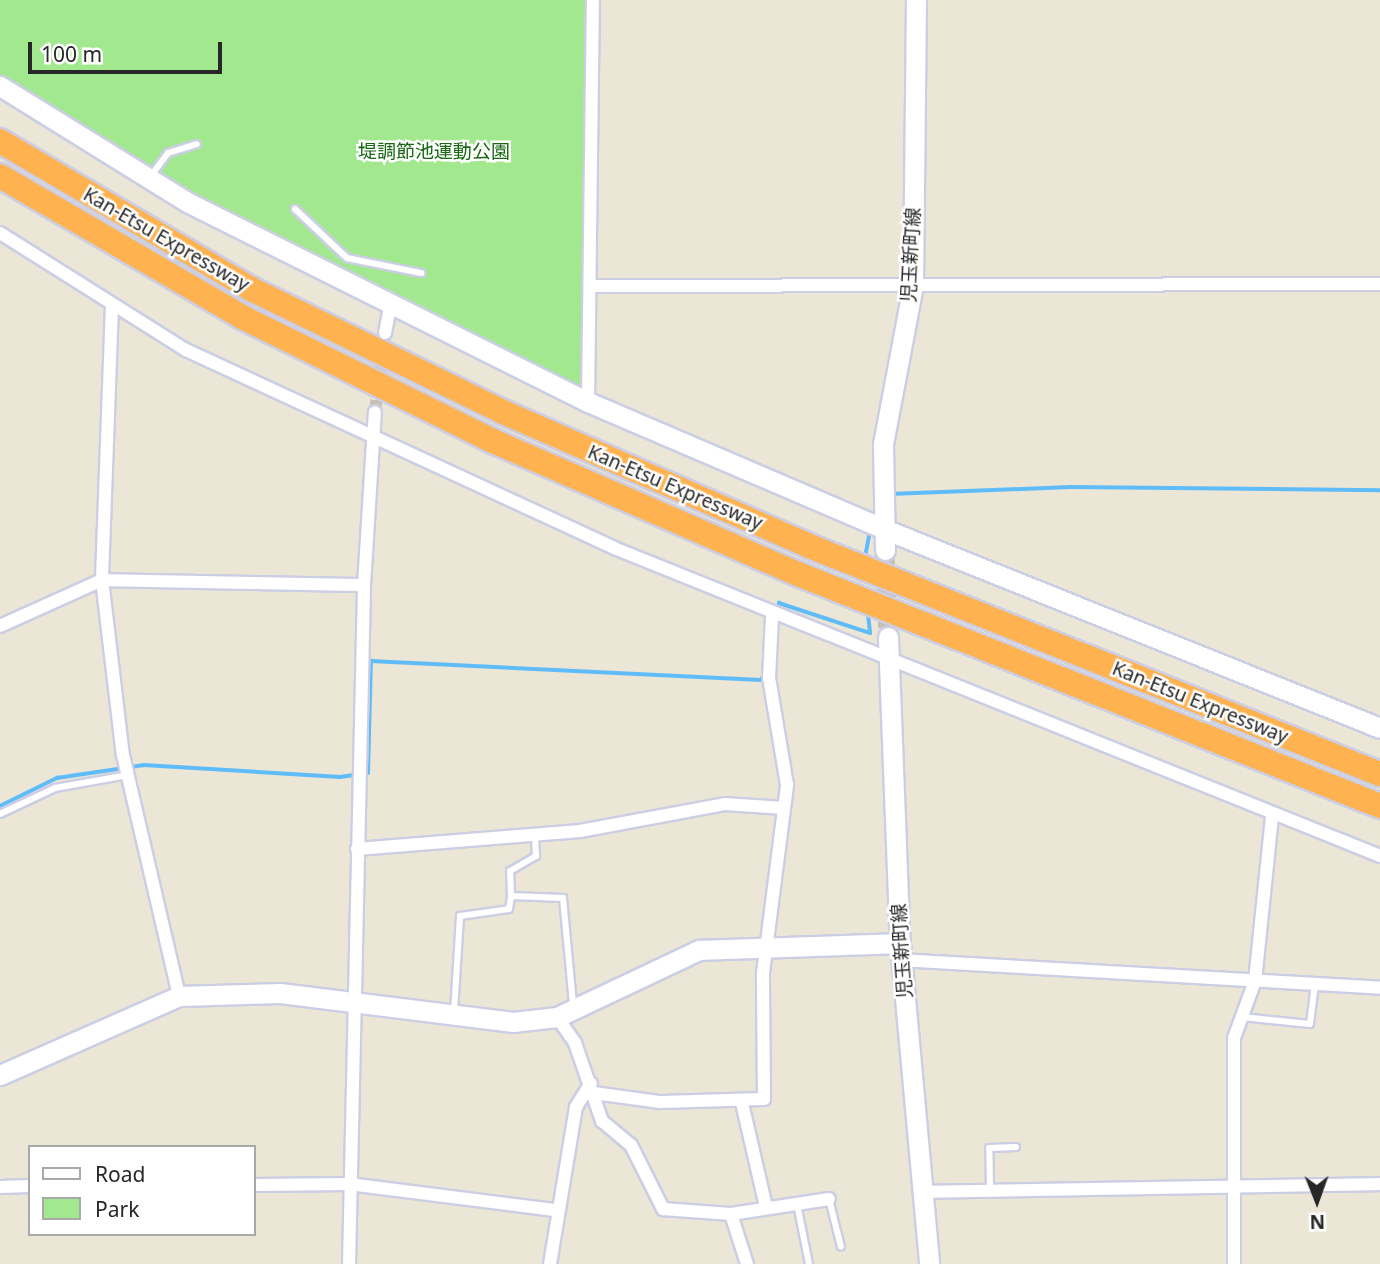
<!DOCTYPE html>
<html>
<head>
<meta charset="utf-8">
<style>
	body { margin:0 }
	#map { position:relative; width:1380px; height:1264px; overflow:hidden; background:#ece6d7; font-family:"Noto Sans","Noto Sans JP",sans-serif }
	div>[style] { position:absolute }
	.green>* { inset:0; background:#a1e88e }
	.stream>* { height:3.5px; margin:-1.75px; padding:0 1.75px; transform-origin:1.75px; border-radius:1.75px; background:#5fbcf9 }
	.street-tunnel>* { height:12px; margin-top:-6px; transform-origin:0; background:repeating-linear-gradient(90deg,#c5c0b4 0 12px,transparent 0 18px) }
	.secondary-tunnel>* { height:19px; margin-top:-9.5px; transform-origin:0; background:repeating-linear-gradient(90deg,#c5c0b4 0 19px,transparent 0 29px) }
	.roads { filter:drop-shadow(2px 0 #cccee3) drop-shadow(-2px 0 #cccee3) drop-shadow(0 2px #cccee3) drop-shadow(0 -2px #cccee3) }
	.lane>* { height:6px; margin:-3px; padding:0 3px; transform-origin:3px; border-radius:3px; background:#fff }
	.street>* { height:12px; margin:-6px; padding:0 6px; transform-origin:6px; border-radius:6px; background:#fff }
	.secondary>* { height:19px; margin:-9.5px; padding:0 9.5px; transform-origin:9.5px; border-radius:9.5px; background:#fff }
	.highway>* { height:24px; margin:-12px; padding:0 12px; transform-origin:12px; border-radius:12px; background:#ffb24f }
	span { translate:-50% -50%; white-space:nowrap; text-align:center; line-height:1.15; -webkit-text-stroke:5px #fff; paint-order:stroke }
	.park-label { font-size:19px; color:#196913 }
	.street-label { font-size:19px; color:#272727 }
	.legend { position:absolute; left:28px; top:1145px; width:228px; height:91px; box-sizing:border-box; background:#fff; border:2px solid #a9a9a9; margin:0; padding:9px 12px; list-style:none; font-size:21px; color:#272727 }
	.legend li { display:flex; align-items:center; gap:14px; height:35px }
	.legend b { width:35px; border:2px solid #a9a9a9 }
	.north { position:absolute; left:1282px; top:1166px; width:70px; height:70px; -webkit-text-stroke:5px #fff; paint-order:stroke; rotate:179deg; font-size:19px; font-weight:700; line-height:28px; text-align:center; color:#272727 }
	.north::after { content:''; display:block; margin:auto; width:24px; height:32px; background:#272727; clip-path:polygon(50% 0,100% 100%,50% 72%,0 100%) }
	.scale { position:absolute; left:28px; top:42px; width:194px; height:32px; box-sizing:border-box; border:4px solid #272727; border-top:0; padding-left:9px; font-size:21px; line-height:24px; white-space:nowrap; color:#272727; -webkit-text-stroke:5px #fff; paint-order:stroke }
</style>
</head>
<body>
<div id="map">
	<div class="green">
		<div style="clip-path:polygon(0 0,587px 0,583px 394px,177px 186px,14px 86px,0 76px)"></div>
	</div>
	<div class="stream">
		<div style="left:890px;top:494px;width:180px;rotate:-2.2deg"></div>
		<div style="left:1070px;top:487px;width:310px;rotate:0.6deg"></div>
		<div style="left:865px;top:557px;width:26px;rotate:-79deg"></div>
		<div style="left:778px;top:611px;width:8px;rotate:-83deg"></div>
		<div style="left:779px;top:603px;width:96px;rotate:18.2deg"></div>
		<div style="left:870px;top:633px;width:19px;rotate:-96deg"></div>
		<div style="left:0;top:806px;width:64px;rotate:-26.2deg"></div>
		<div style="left:57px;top:778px;width:88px;rotate:-8.5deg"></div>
		<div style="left:144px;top:765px;width:196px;rotate:3.5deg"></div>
		<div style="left:340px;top:777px;width:28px;rotate:-8deg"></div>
		<div style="left:368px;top:773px;width:112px;rotate:-88.5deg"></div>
		<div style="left:371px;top:661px;width:390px;rotate:2.8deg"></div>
		<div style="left:761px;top:680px;width:6px;rotate:-59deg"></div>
	</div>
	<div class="street-tunnel">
		<div style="left:375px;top:412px;width:63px;rotate:-82.6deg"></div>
	</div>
	<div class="secondary-tunnel">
		<div style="left:885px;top:550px;width:87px;rotate:88deg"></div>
	</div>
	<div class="roads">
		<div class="lane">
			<div style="left:150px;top:177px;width:30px;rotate:-53deg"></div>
			<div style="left:168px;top:153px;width:30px;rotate:-17deg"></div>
			<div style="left:295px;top:209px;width:71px;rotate:43.3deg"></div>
			<div style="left:347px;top:258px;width:76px;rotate:11.5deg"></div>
			<div style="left:0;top:814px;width:61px;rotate:-25.3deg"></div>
			<div style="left:55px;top:788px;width:74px;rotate:-10.1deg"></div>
			<div style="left:511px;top:896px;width:25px;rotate:-92deg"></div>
			<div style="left:510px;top:871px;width:30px;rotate:-30deg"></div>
			<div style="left:536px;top:856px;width:22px;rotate:-93deg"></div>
			<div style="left:454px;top:1012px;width:96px;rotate:-86.4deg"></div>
			<div style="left:460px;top:916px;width:49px;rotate:-8.1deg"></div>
			<div style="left:509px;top:909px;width:13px;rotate:-81deg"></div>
			<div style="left:511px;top:896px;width:52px;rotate:2.2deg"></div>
			<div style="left:563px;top:898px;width:106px;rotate:84.6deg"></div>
			<div style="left:1242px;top:1017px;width:68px;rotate:5.9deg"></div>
			<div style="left:1310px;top:1024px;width:40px;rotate:-82.9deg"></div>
			<div style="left:990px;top:1187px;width:39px;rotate:-91deg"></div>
			<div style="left:989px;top:1148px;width:27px;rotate:-2deg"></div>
			<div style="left:829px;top:1199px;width:49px;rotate:76deg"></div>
			<div style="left:797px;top:1204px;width:61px;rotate:78.7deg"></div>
		</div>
		<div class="street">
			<div style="left:0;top:233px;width:220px;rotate:32.2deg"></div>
			<div style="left:186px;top:350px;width:472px;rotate:24.8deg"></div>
			<div style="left:614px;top:548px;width:826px;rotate:21.9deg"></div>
			<div style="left:592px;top:286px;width:788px;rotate:-0.15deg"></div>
			<div style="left:112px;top:305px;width:275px;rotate:92.1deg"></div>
			<div style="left:102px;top:580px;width:176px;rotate:83.2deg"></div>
			<div style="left:123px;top:755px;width:247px;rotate:76.9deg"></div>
			<div style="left:385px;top:333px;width:25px;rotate:-79deg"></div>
			<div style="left:588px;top:402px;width:402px;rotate:-89.3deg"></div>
			<div style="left:0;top:626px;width:112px;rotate:-24.3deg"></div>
			<div style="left:102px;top:580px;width:262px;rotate:1.1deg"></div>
			<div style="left:357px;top:849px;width:224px;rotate:-4.6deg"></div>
			<div style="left:580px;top:831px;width:147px;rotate:-10.5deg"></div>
			<div style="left:725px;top:804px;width:59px;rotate:3.9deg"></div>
			<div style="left:901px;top:960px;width:480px;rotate:3.3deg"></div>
			<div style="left:557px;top:1017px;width:32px;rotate:55deg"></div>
			<div style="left:575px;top:1043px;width:83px;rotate:70.9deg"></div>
			<div style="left:602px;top:1121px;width:38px;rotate:40deg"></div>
			<div style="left:631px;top:1145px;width:72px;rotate:63.4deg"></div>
			<div style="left:663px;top:1209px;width:68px;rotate:4.2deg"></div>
			<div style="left:731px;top:1214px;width:99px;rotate:-8.7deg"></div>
			<div style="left:594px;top:1093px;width:67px;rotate:7.8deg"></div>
			<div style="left:660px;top:1102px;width:104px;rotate:-1.7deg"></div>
			<div style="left:764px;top:1099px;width:126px;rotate:-90.5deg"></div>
			<div style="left:763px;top:973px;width:190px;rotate:-82.7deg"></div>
			<div style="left:787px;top:785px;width:109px;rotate:-99.5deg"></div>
			<div style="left:769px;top:678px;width:62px;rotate:-87.2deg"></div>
			<div style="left:742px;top:1103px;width:107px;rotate:77deg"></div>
			<div style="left:254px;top:1185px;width:95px;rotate:-0.6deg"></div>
			<div style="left:349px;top:1184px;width:207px;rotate:7.2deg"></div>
			<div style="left:0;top:1187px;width:30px;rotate:-2deg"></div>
			<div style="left:922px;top:1192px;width:458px;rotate:-1deg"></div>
			<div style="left:731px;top:1214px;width:52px;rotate:72.3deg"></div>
			<div style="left:349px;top:1264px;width:679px;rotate:-88.73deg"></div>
			<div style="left:364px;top:585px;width:173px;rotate:-86.4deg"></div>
			<div style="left:550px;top:1264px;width:159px;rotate:-80.6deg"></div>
			<div style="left:576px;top:1107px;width:28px;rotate:-58deg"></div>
			<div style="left:1234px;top:1264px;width:226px;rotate:-90deg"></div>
			<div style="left:1234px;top:1038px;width:61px;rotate:-69.8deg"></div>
			<div style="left:1255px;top:981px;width:166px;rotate:-84.1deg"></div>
		</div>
		<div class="secondary">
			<div style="left:0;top:86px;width:220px;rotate:31.8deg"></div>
			<div style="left:187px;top:202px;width:448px;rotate:26.5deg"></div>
			<div style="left:588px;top:402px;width:322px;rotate:23.2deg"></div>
			<div style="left:884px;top:529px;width:534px;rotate:21.86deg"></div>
			<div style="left:885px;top:550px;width:106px;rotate:-91.1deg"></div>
			<div style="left:883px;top:444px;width:162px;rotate:-79.3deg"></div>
			<div style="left:913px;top:285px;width:285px;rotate:-89.4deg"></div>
			<div style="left:888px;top:637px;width:306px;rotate:87.8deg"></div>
			<div style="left:900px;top:943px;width:322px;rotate:84.8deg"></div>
			<div style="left:0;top:1075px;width:196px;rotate:-23.8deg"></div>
			<div style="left:179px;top:996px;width:101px;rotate:-1.7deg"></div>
			<div style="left:280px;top:993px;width:235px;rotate:7.1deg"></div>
			<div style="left:513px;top:1022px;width:44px;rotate:-6.5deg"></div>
			<div style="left:557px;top:1017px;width:157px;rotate:-25.3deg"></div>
			<div style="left:699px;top:950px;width:201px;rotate:-2deg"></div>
		</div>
		<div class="highway">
			<div style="left:0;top:141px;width:291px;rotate:30.5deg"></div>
			<div style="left:251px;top:289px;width:280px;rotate:26deg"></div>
			<div style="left:503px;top:412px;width:334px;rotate:23.6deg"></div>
			<div style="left:809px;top:546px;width:615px;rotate:21.77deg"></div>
			<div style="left:0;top:176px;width:280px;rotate:30.2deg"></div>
			<div style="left:242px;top:317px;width:280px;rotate:26.3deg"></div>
			<div style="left:493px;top:441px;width:333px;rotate:23.6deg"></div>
			<div style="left:798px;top:574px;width:627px;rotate:21.73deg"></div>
		</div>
	</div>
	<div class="park-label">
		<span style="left:434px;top:152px">堤調節池運動公園</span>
	</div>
	<div class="street-label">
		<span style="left:166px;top:240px;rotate:30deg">Kan-Etsu Expressway</span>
		<span style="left:911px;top:255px;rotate:-87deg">児玉新町線</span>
		<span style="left:675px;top:488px;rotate:23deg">Kan-Etsu Expressway</span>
		<span style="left:1200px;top:703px;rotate:22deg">Kan-Etsu Expressway</span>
		<span style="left:902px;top:951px;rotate:-94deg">児玉新町線</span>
	</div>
	<ul class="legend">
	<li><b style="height:9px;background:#fff"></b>Road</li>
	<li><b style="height:19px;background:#a1e88e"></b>Park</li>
	</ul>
	<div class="north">N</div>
	<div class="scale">100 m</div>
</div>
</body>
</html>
